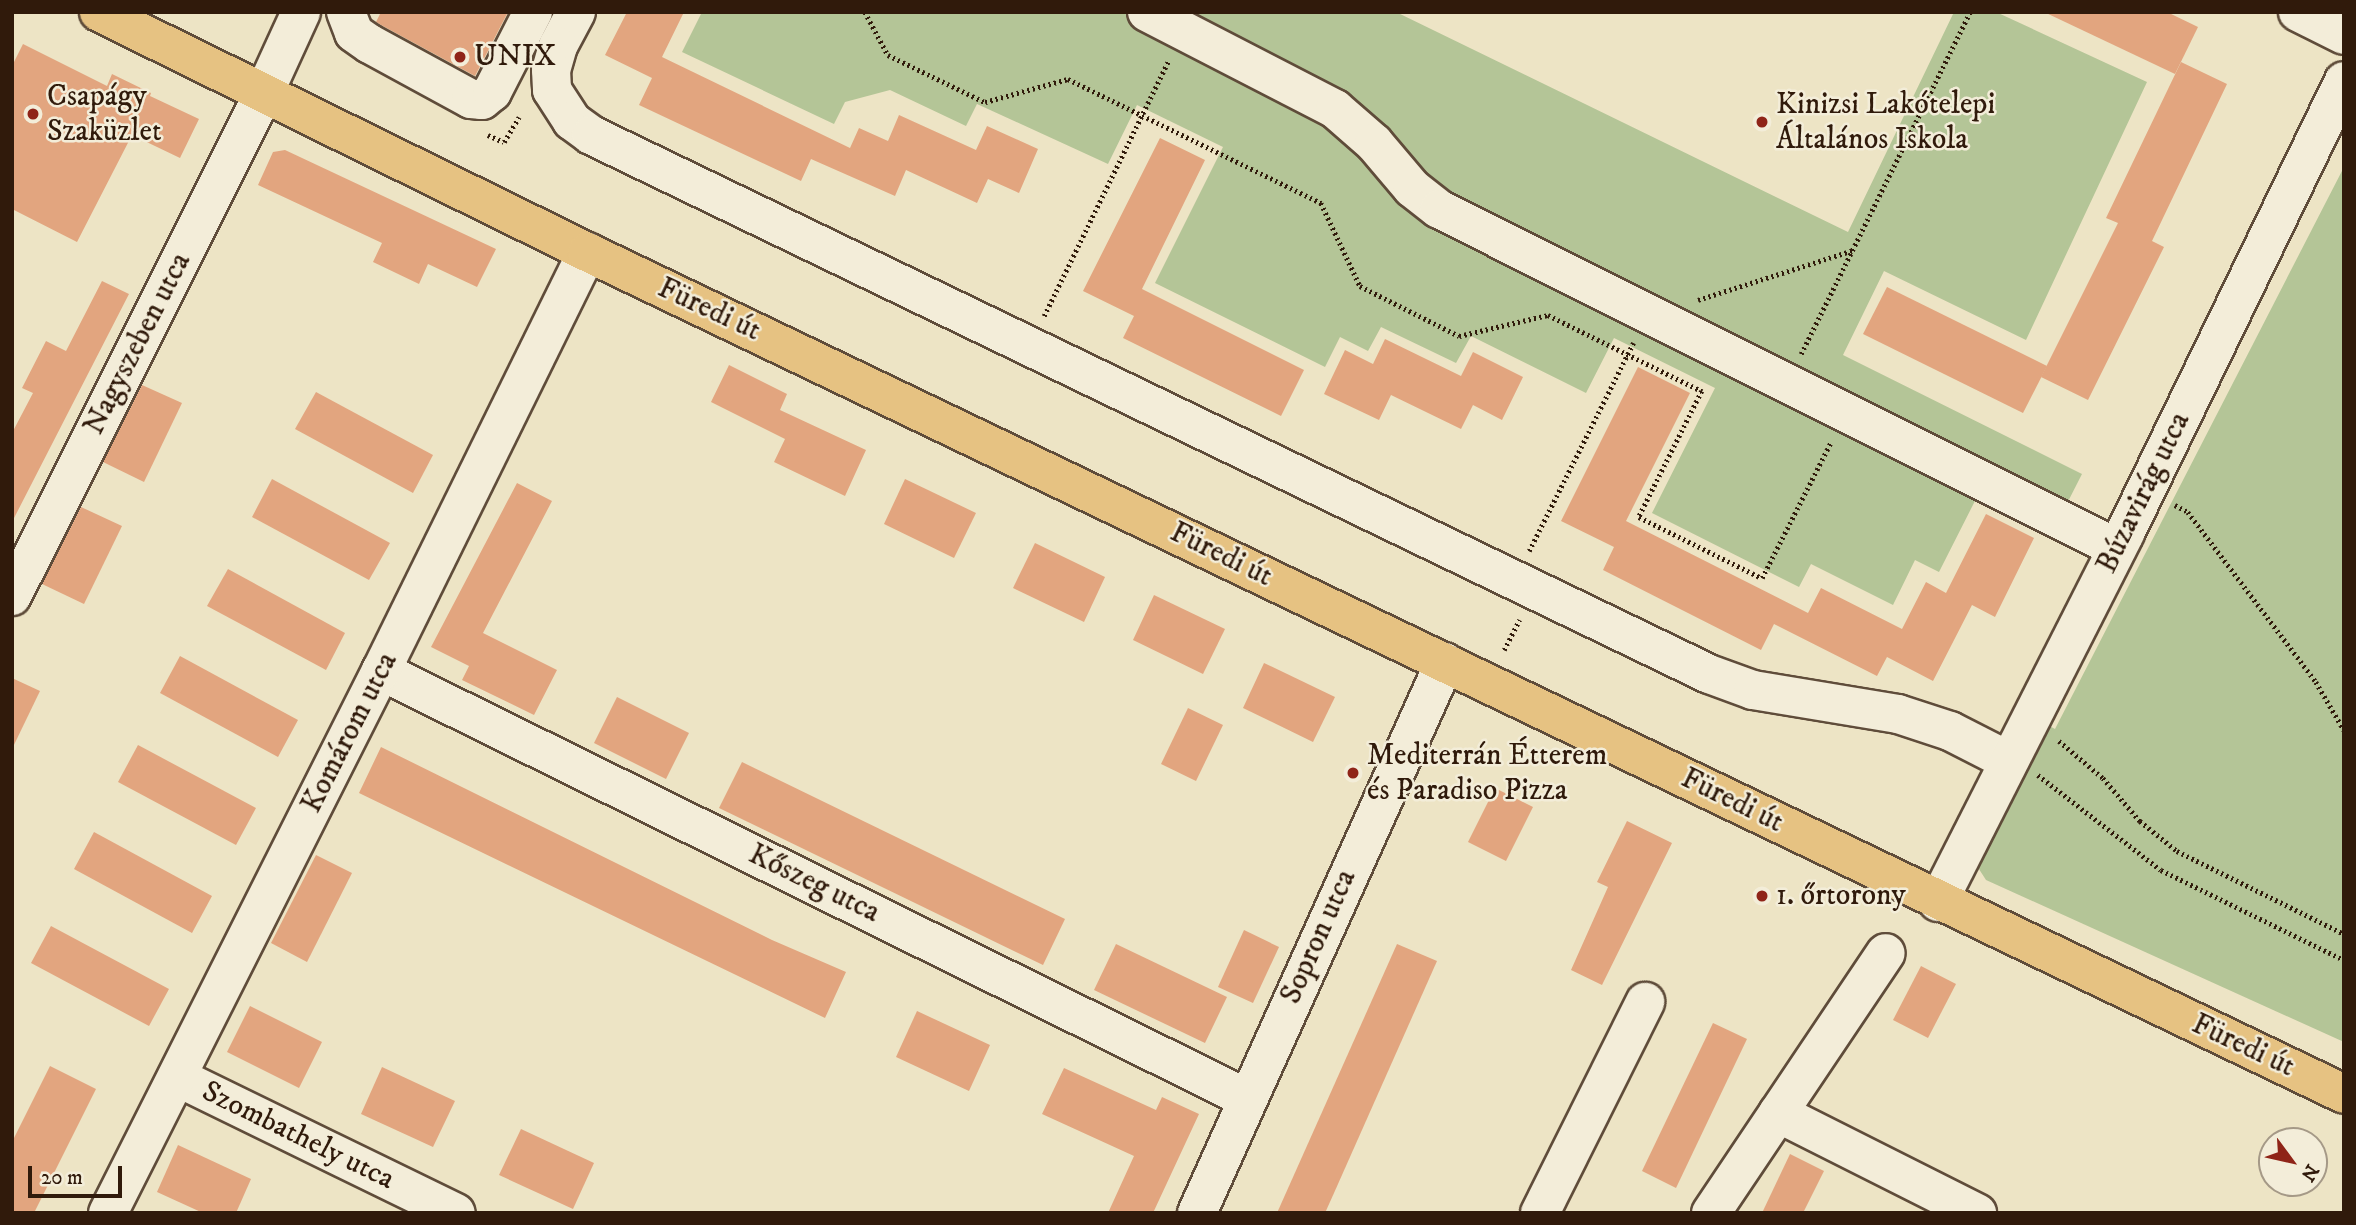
<!DOCTYPE html>
<html>
<head>
<meta charset="utf-8">
<style>
	body { margin:0 }
	#map { position:relative; width:2356px; height:1225px; overflow:hidden; background:#ede4c5; font-family:"IM FELL DW Pica",serif }
	div>[style] { position:absolute }
	.green>* { inset:0; background:#b4c597 }
	.building>* { inset:0; background:#e2a57f }
	.path>* { height:4.5px; margin-top:-2.25px; transform-origin:0; background:repeating-linear-gradient(90deg,#301a0b 0 2px,transparent 0 5.5px) }
	.roads { filter:drop-shadow(2px 0 #5f4c3a) drop-shadow(-2px 0 #5f4c3a) drop-shadow(0 2px #5f4c3a) drop-shadow(0 -2px #5f4c3a) }
	.minor>* { height:38px; margin:-19px; padding:0 19px; transform-origin:19px; border-radius:19px; background:#f3edd9 }
	.major>* { height:38px; margin:-19px; padding:0 19px; transform-origin:19px; border-radius:19px; background:#e6c282 }
	.dots>* { width:19px; height:19px; translate:-50% -50%; box-sizing:border-box; border:4px solid #f3edd9; border-radius:50% }
	span { translate:-50% -50%; white-space:nowrap; text-align:center; line-height:1.15; -webkit-text-stroke:5px #f3edd9; paint-order:stroke }
	.poi-label { font-size:30px; color:#301a0b }
	.left { translate:0 -50%; text-align:left }
	.street-label { font-size:30px; color:#301a0b }
	.frame { position:absolute; inset:0; border:14px solid #301a0b; pointer-events:none }
	.north { position:absolute; left:2258px; top:1127px; width:70px; height:70px; box-sizing:border-box; background:#f3edd9; border:2px solid #a59987; border-radius:50%; rotate:123deg; font-size:19px; font-weight:700; line-height:28px; text-align:center; color:#301a0b }
	.north::after { content:''; display:block; margin:auto; width:24px; height:32px; background:#8f2418; clip-path:polygon(50% 0,100% 100%,50% 72%,0 100%) }
	.scale { position:absolute; left:28px; top:1166px; width:94px; height:32px; box-sizing:border-box; border:4px solid #301a0b; border-top:0; padding-left:9px; font-size:21px; line-height:24px; white-space:nowrap; color:#301a0b; -webkit-text-stroke:5px #f3edd9; paint-order:stroke }
</style>
</head>
<body>
<div id="map">
	<div class="green">
		<div style="clip-path:polygon(702px 12px,1396px 12px,1848px 232px,1954px 12px,1996px 12px,2147px 82px,2026px 340px,1884px 271px,1843px 355px,2082px 474px,2053px 531px,1978px 495px,1939px 572px,1915px 560px,1893px 605px,1811px 564px,1799px 587px,1652px 513px,1715px 388px,1614px 338px,1586px 393px,1471px 336px,1456px 363px,1381px 327px,1368px 351px,1340px 337px,1325px 367px,1155px 283px,1223px 147px,1137px 105px,1108px 164px,977px 104px,966px 126px,890px 90px,845px 102px,834px 124px,682px 52px)"></div>
		<div style="clip-path:polygon(2344px 167px,2344px 1042px,1986px 880px,1977px 866px,2040px 721px,2055px 729px)"></div>
	</div>
	<div class="building">
		<div style="clip-path:polygon(381px 12px,508px 12px,475px 76px,381px 25px,376px 22px)"></div>
		<div style="clip-path:polygon(627px 12px,684px 12px,662px 57px,850px 148px,859px 128px,888px 141px,899px 115px,976px 150px,987px 126px,1038px 149px,1019px 193px,988px 179px,977px 203px,906px 170px,895px 196px,811px 159px,801px 181px,639px 105px,652px 78px,605px 55px)"></div>
		<div style="clip-path:polygon(2044px 12px,2167px 12px,2198px 27px,2175px 74px)"></div>
		<div style="clip-path:polygon(23px 44px,107px 86px,112px 74px,151px 93px,150px 96px,199px 119px,180px 158px,132px 135px,77px 242px,12px 209px,12px 66px)"></div>
		<div style="clip-path:polygon(2181px 62px,2227px 84px,2152px 241px,2164px 247px,2088px 400px,2041px 377px,2118px 223px,2106px 218px)"></div>
		<div style="clip-path:polygon(1160px 138px,1205px 160px,1142px 289px,1304px 370px,1281px 416px,1123px 338px,1134px 316px,1083px 291px)"></div>
		<div style="clip-path:polygon(285px 150px,496px 249px,477px 287px,428px 264px,419px 284px,373px 262px,382px 243px,258px 185px,273px 152px)"></div>
		<div style="clip-path:polygon(102px 281px,129px 294px,12px 522px,12px 433px,33px 393px,22px 388px,46px 341px,66px 351px)"></div>
		<div style="clip-path:polygon(1887px 287px,2047px 366px,2023px 413px,1863px 334px)"></div>
		<div style="clip-path:polygon(1385px 339px,1461px 376px,1473px 352px,1523px 377px,1502px 420px,1473px 405px,1461px 429px,1391px 395px,1379px 420px,1324px 394px,1345px 350px,1373px 364px)"></div>
		<div style="clip-path:polygon(729px 365px,787px 394px,780px 410px,866px 450px,845px 496px,774px 462px,785px 439px,711px 402px)"></div>
		<div style="clip-path:polygon(1638px 367px,1690px 393px,1626px 521px,1808px 613px,1821px 588px,1902px 629px,1926px 582px,1946px 593px,1986px 514px,2034px 538px,1995px 617px,1972px 605px,1933px 681px,1887px 657px,1877px 676px,1774px 624px,1761px 650px,1603px 570px,1614px 547px,1561px 521px)"></div>
		<div style="clip-path:polygon(142px 385px,182px 403px,144px 482px,103px 462px)"></div>
		<div style="clip-path:polygon(316px 392px,433px 455px,413px 493px,295px 429px)"></div>
		<div style="clip-path:polygon(272px 479px,390px 543px,369px 580px,252px 517px)"></div>
		<div style="clip-path:polygon(905px 479px,976px 513px,954px 558px,884px 524px)"></div>
		<div style="clip-path:polygon(517px 483px,552px 501px,483px 633px,557px 670px,534px 715px,462px 680px,469px 666px,431px 647px)"></div>
		<div style="clip-path:polygon(81px 507px,122px 526px,84px 604px,42px 584px)"></div>
		<div style="clip-path:polygon(1035px 543px,1105px 577px,1084px 622px,1013px 588px)"></div>
		<div style="clip-path:polygon(228px 569px,345px 633px,326px 670px,207px 606px)"></div>
		<div style="clip-path:polygon(1154px 595px,1225px 629px,1203px 674px,1133px 640px)"></div>
		<div style="clip-path:polygon(180px 656px,298px 720px,278px 757px,160px 693px)"></div>
		<div style="clip-path:polygon(1264px 663px,1335px 697px,1313px 742px,1243px 708px)"></div>
		<div style="clip-path:polygon(12px 678px,40px 691px,12px 749px)"></div>
		<div style="clip-path:polygon(617px 697px,689px 733px,666px 779px,594px 743px)"></div>
		<div style="clip-path:polygon(1188px 708px,1223px 725px,1196px 781px,1161px 764px)"></div>
		<div style="clip-path:polygon(138px 745px,256px 808px,236px 845px,118px 782px)"></div>
		<div style="clip-path:polygon(381px 747px,772px 940px,846px 972px,825px 1018px,359px 793px)"></div>
		<div style="clip-path:polygon(742px 762px,1065px 919px,1043px 965px,719px 808px)"></div>
		<div style="clip-path:polygon(1495px 788px,1533px 807px,1506px 861px,1468px 842px)"></div>
		<div style="clip-path:polygon(1627px 821px,1672px 843px,1602px 985px,1571px 970px,1608px 887px,1597px 882px)"></div>
		<div style="clip-path:polygon(94px 832px,212px 896px,192px 933px,74px 869px)"></div>
		<div style="clip-path:polygon(316px 855px,352px 873px,307px 962px,271px 943px)"></div>
		<div style="clip-path:polygon(51px 926px,169px 989px,149px 1026px,31px 963px)"></div>
		<div style="clip-path:polygon(1244px 930px,1279px 947px,1253px 1003px,1218px 987px)"></div>
		<div style="clip-path:polygon(1116px 944px,1227px 997px,1205px 1043px,1094px 990px)"></div>
		<div style="clip-path:polygon(1397px 944px,1437px 961px,1334px 1193px,1325px 1213px,1277px 1213px)"></div>
		<div style="clip-path:polygon(1921px 966px,1956px 984px,1928px 1038px,1893px 1020px)"></div>
		<div style="clip-path:polygon(250px 1006px,322px 1042px,299px 1088px,227px 1052px)"></div>
		<div style="clip-path:polygon(917px 1011px,990px 1045px,969px 1091px,896px 1057px)"></div>
		<div style="clip-path:polygon(1713px 1023px,1747px 1039px,1676px 1188px,1642px 1171px)"></div>
		<div style="clip-path:polygon(50px 1066px,96px 1089px,34px 1213px,12px 1213px,12px 1142px)"></div>
		<div style="clip-path:polygon(382px 1067px,455px 1101px,433px 1147px,361px 1114px)"></div>
		<div style="clip-path:polygon(1064px 1068px,1156px 1110px,1162px 1097px,1199px 1114px,1153px 1213px,1108px 1213px,1134px 1156px,1042px 1114px)"></div>
		<div style="clip-path:polygon(521px 1129px,594px 1163px,573px 1209px,499px 1175px)"></div>
		<div style="clip-path:polygon(178px 1145px,251px 1179px,236px 1213px,203px 1213px,157px 1192px)"></div>
		<div style="clip-path:polygon(1790px 1154px,1824px 1171px,1803px 1213px,1762px 1213px)"></div>
	</div>
	<div class="path">
		<div style="left:865px;top:12px;width:49px;rotate:61.9deg"></div>
		<div style="left:888px;top:55px;width:108px;rotate:25.9deg"></div>
		<div style="left:985px;top:102px;width:86px;rotate:-15.5deg"></div>
		<div style="left:1068px;top:79px;width:282px;rotate:26.1deg"></div>
		<div style="left:1321px;top:203px;width:92px;rotate:64.8deg"></div>
		<div style="left:1360px;top:286px;width:111px;rotate:26.8deg"></div>
		<div style="left:1459px;top:336px;width:91px;rotate:-13.3deg"></div>
		<div style="left:1548px;top:315px;width:172px;rotate:26.3deg"></div>
		<div style="left:1702px;top:391px;width:141px;rotate:116.6deg"></div>
		<div style="left:1639px;top:517px;width:137px;rotate:26.4deg"></div>
		<div style="left:1762px;top:578px;width:153px;rotate:-63.1deg"></div>
		<div style="left:488px;top:135px;width:17px;rotate:24deg"></div>
		<div style="left:504px;top:142px;width:29px;rotate:-59deg"></div>
		<div style="left:1698px;top:300px;width:164px;rotate:-17.8deg"></div>
		<div style="left:1044px;top:316px;width:285px;rotate:-64deg"></div>
		<div style="left:1801px;top:354px;width:381px;rotate:-63.7deg"></div>
		<div style="left:2175px;top:505px;width:15px;rotate:28deg"></div>
		<div style="left:2188px;top:512px;width:213px;rotate:53deg"></div>
		<div style="left:2316px;top:682px;width:56px;rotate:59.7deg"></div>
		<div style="left:1529px;top:551px;width:233px;rotate:-63.4deg"></div>
		<div style="left:1504px;top:650px;width:34px;rotate:-63deg"></div>
		<div style="left:2059px;top:741px;width:57px;rotate:40.1deg"></div>
		<div style="left:2103px;top:778px;width:57px;rotate:49.3deg"></div>
		<div style="left:2140px;top:821px;width:48px;rotate:39deg"></div>
		<div style="left:2177px;top:851px;width:186px;rotate:26.4deg"></div>
		<div style="left:2038px;top:775px;width:155px;rotate:37.7deg"></div>
		<div style="left:2161px;top:870px;width:204px;rotate:26.2deg"></div>
	</div>
	<div class="roads">
		<div class="minor">
			<div style="left:346px;top:12px;width:22px;rotate:69deg"></div>
			<div style="left:354px;top:33px;width:19px;rotate:35deg"></div>
			<div style="left:370px;top:44px;width:115px;rotate:28.6deg"></div>
			<div style="left:471px;top:99px;width:11px;rotate:5deg"></div>
			<div style="left:482px;top:100px;width:13px;rotate:-39deg"></div>
			<div style="left:492px;top:92px;width:90px;rotate:-62.9deg"></div>
			<div style="left:576px;top:12px;width:38px;rotate:118deg"></div>
			<div style="left:558px;top:46px;width:25px;rotate:106deg"></div>
			<div style="left:551px;top:70px;width:20px;rotate:87deg"></div>
			<div style="left:552px;top:90px;width:37px;rotate:57deg"></div>
			<div style="left:572px;top:121px;width:24px;rotate:36deg"></div>
			<div style="left:591px;top:135px;width:1241px;rotate:25.74deg"></div>
			<div style="left:1709px;top:674px;width:47px;rotate:20deg"></div>
			<div style="left:1753px;top:690px;width:147px;rotate:9.4deg"></div>
			<div style="left:1898px;top:714px;width:55px;rotate:18.1deg"></div>
			<div style="left:1950px;top:731px;width:66px;rotate:27deg"></div>
			<div style="left:1147px;top:12px;width:212px;rotate:27.3deg"></div>
			<div style="left:1335px;top:109px;width:52px;rotate:41.1deg"></div>
			<div style="left:1374px;top:143px;width:59px;rotate:49.8deg"></div>
			<div style="left:1412px;top:188px;width:34px;rotate:38deg"></div>
			<div style="left:1439px;top:209px;width:758px;rotate:26.57deg"></div>
			<div style="left:2298px;top:12px;width:51px;rotate:26.6deg"></div>
			<div style="left:12px;top:596px;width:563px;rotate:-63.39deg"></div>
			<div style="left:264px;top:93px;width:89px;rotate:-65.4deg"></div>
			<div style="left:381px;top:671px;width:965px;rotate:26.27deg"></div>
			<div style="left:1938px;top:902px;width:414px;rotate:-63.1deg"></div>
			<div style="left:2125px;top:533px;width:502px;rotate:-64.15deg"></div>
			<div style="left:177px;top:1077px;width:310px;rotate:26deg"></div>
			<div style="left:1778px;top:1113px;width:223px;rotate:26.7deg"></div>
			<div style="left:108px;top:1213px;width:607px;rotate:-63.27deg"></div>
			<div style="left:381px;top:671px;width:467px;rotate:-63.8deg"></div>
			<div style="left:1197px;top:1213px;width:604px;rotate:-65.77deg"></div>
			<div style="left:1540px;top:1213px;width:236px;rotate:-63.5deg"></div>
			<div style="left:1711px;top:1213px;width:313px;rotate:-56.1deg"></div>
		</div>
		<div class="major">
			<div style="left:99px;top:12px;width:544px;rotate:26.19deg"></div>
			<div style="left:587px;top:252px;width:1948px;rotate:25.6deg"></div>
		</div>
	</div>
	<div class="dots">
		<div style="left:460px;top:57px;background:#8f2418"></div>
		<div style="left:33px;top:114px;background:#8f2418"></div>
		<div style="left:1762px;top:122px;background:#8f2418"></div>
		<div style="left:1353px;top:773px;background:#8f2418"></div>
		<div style="left:1762px;top:896px;background:#8f2418"></div>
	</div>
	<div class="poi-label">
		<span class="left" style="left:474px;top:57px">UNIX</span>
		<span class="left" style="left:47px;top:114px">Csapágy<br>Szaküzlet</span>
		<span class="left" style="left:1776px;top:122px">Kinizsi Lakótelepi<br>Általános Iskola</span>
		<span class="left" style="left:1367px;top:773px">Mediterrán Étterem<br>és Paradiso Pizza</span>
		<span class="left" style="left:1776px;top:896px">1. őrtorony</span>
	</div>
	<div class="street-label">
		<span style="left:709px;top:310px;rotate:25deg">Füredi út</span>
		<span style="left:138px;top:344px;rotate:-63deg">Nagyszeben utca</span>
		<span style="left:2144px;top:493px;rotate:-64deg">Búzavirág utca</span>
		<span style="left:1221px;top:555px;rotate:26deg">Füredi út</span>
		<span style="left:350px;top:733px;rotate:-63deg">Komárom utca</span>
		<span style="left:1732px;top:801px;rotate:26deg">Füredi út</span>
		<span style="left:814px;top:884px;rotate:26deg">Kőszeg utca</span>
		<span style="left:1319px;top:937px;rotate:-66deg">Sopron utca</span>
		<span style="left:2243px;top:1046px;rotate:25deg">Füredi út</span>
		<span style="left:298px;top:1136px;rotate:26deg">Szombathely utca</span>
	</div>
	<div class="frame"></div>
	<div class="north">N</div>
	<div class="scale">20 m</div>
</div>
</body>
</html>
